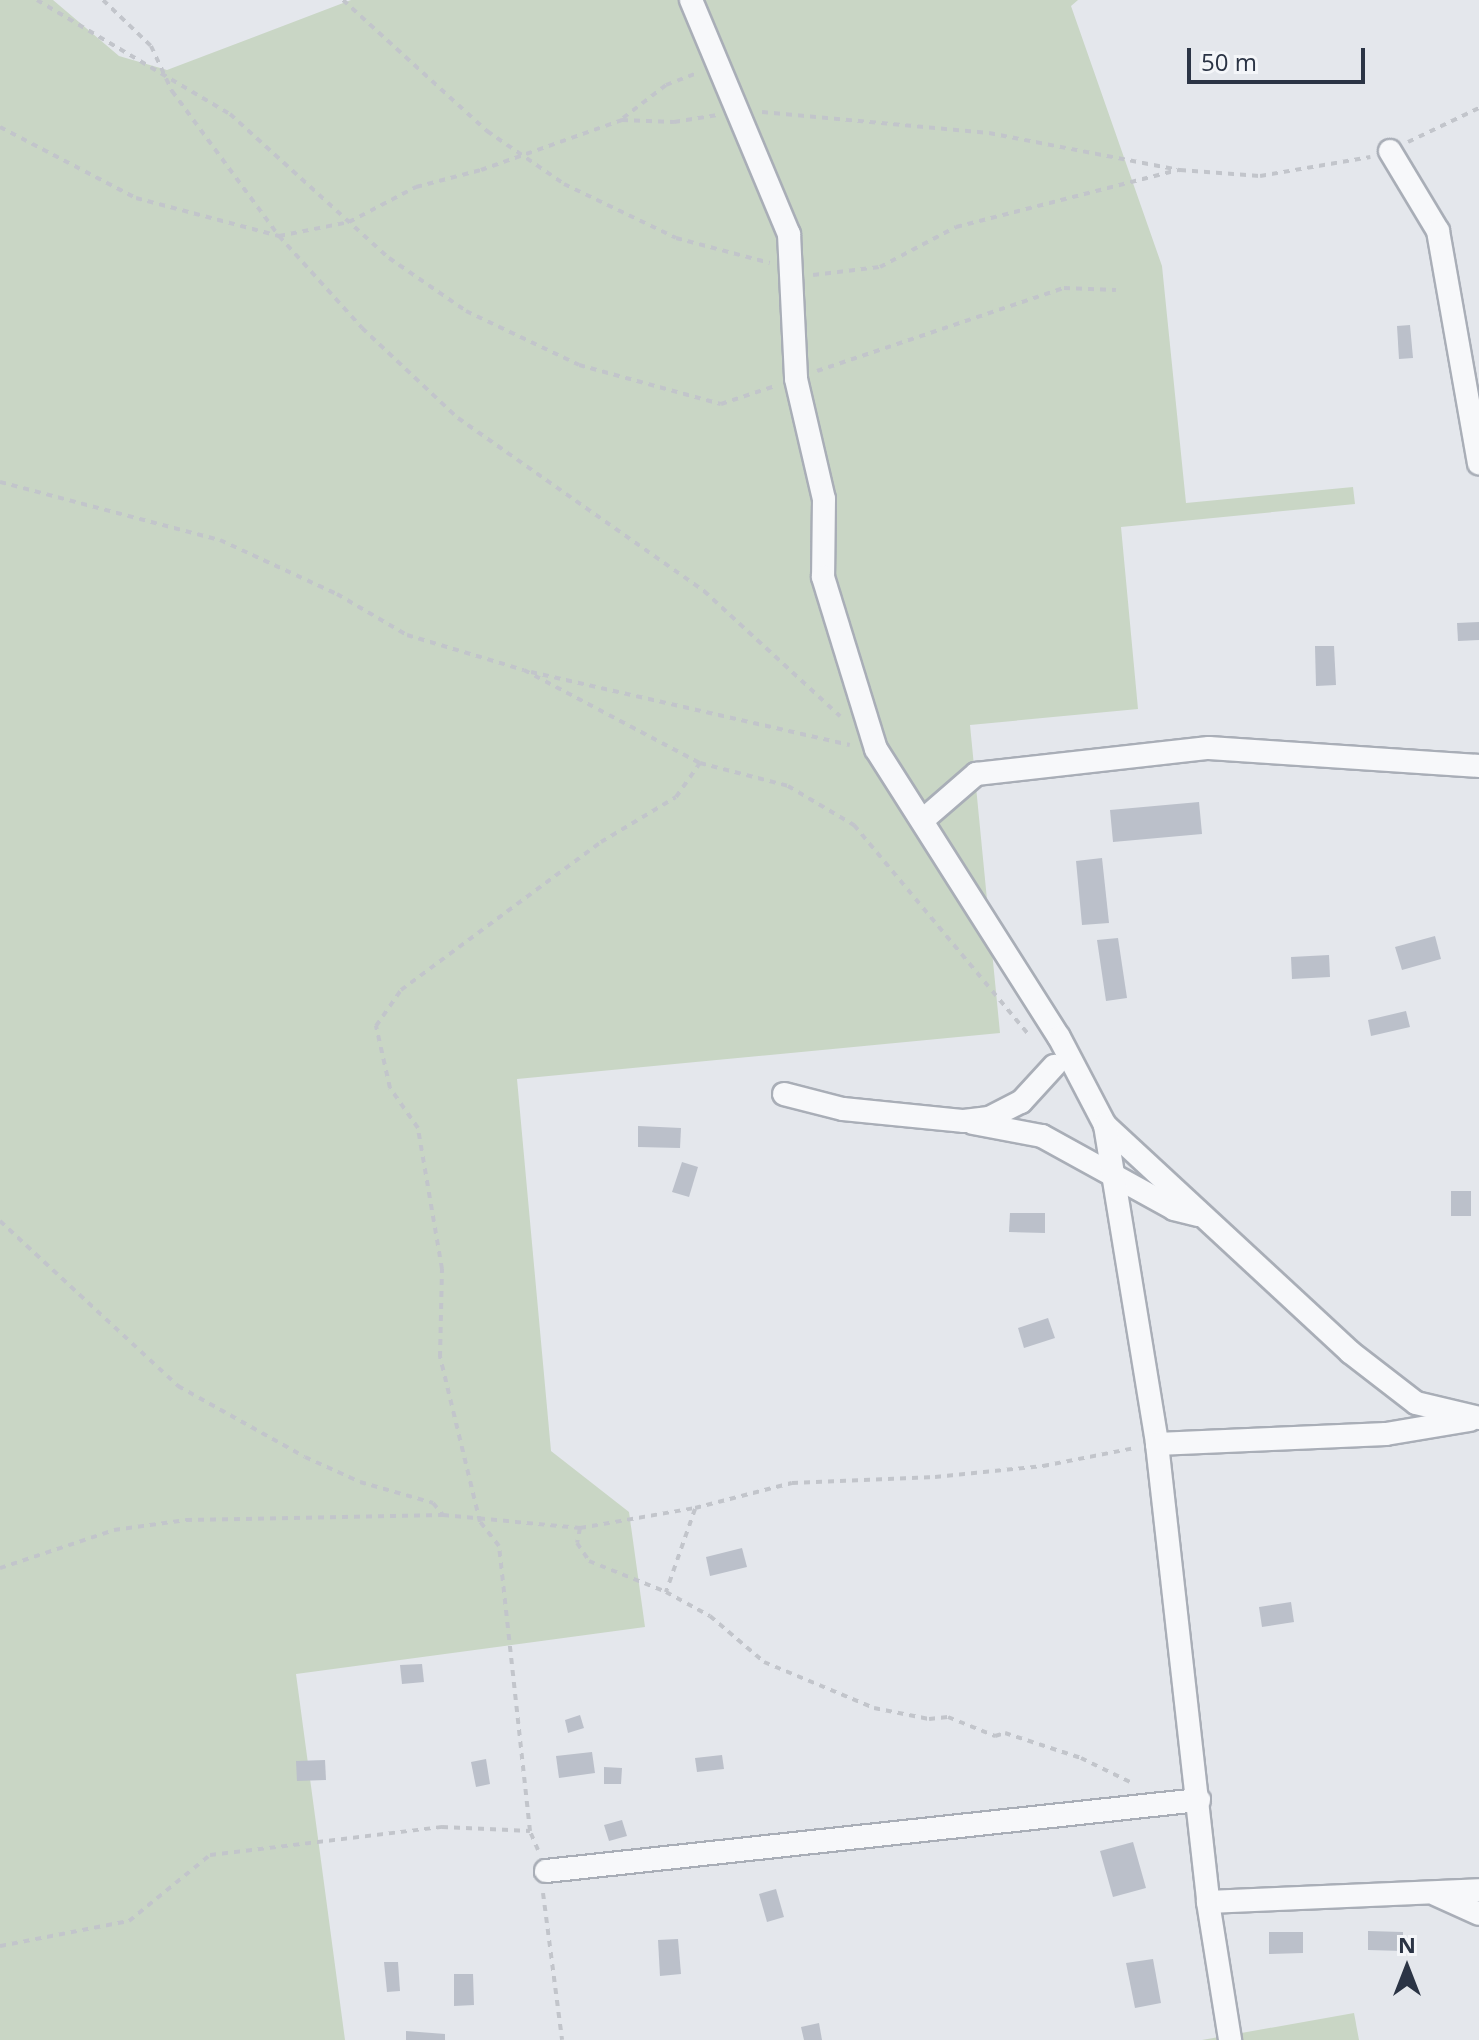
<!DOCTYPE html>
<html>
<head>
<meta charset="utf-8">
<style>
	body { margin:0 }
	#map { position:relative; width:1479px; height:2040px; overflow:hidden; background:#e4e7ec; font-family:"Open Sans",sans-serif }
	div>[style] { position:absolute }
	.green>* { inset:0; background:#c9d6c5 }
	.building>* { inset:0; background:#bbc0ca }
	.path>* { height:4px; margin-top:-2px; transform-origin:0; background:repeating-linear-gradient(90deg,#c2c5cb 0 6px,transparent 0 12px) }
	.roads { filter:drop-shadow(2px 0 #a9aeb7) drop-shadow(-2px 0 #a9aeb7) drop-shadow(0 2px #a9aeb7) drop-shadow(0 -2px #a9aeb7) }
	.street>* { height:22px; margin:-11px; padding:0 11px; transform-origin:11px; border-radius:11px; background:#f7f8fa }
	span { translate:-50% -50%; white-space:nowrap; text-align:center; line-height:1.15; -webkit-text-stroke:6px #f4f6f9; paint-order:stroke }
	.north { position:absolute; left:1367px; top:1928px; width:80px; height:80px; -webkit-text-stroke:6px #f4f6f9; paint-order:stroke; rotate:0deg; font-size:22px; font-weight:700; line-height:32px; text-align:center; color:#2b3445 }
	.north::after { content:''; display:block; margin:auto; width:28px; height:36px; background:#2b3445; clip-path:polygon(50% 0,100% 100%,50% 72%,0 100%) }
	.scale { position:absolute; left:1187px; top:48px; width:178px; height:36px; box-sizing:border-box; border:4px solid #2b3445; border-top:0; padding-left:10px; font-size:24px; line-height:28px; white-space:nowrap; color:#2b3445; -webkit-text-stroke:6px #f4f6f9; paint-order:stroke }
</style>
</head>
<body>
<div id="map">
	<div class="green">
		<div style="clip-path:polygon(0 0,53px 0,119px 56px,167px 70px,351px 0,1078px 0,1071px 6px,1162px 266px,1186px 503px,1353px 487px,1355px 504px,1121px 527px,1138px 709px,970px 725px,1000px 1033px,517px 1079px,551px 1451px,629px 1512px,645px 1627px,296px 1674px,345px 2040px,0 2040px)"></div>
		<div style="clip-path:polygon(1354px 2013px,1359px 2040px,1202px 2040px)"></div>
	</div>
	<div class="building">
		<div style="clip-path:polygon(1410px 325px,1413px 358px,1399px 359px,1397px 326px)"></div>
		<div style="clip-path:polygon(1479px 622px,1479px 640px,1458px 641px,1457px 623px)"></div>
		<div style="clip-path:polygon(1315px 646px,1334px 646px,1336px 685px,1316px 686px)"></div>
		<div style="clip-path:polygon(1199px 802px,1202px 834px,1113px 842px,1110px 810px)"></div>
		<div style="clip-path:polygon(1102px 858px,1109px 923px,1082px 925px,1076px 861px)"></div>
		<div style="clip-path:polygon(1435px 936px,1441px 959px,1402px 970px,1395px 947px)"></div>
		<div style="clip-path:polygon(1118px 938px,1127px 998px,1106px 1001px,1097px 940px)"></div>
		<div style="clip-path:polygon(1329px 955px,1330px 977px,1292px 979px,1291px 957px)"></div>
		<div style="clip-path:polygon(1406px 1011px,1410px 1027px,1371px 1036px,1368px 1020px)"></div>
		<div style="clip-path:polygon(638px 1126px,681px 1128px,680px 1148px,638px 1147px)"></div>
		<div style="clip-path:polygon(682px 1162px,698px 1167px,689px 1197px,672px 1192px)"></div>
		<div style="clip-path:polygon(1451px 1191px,1471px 1191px,1471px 1216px,1451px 1216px)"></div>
		<div style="clip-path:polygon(1010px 1213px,1045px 1213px,1045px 1233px,1009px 1232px)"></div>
		<div style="clip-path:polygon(1048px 1318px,1055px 1338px,1024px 1348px,1018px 1328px)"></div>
		<div style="clip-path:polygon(742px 1548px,747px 1567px,710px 1576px,706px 1557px)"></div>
		<div style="clip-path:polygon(1291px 1602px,1294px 1622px,1262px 1627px,1259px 1607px)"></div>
		<div style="clip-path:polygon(422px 1664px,424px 1682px,402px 1684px,400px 1665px)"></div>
		<div style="clip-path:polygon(580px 1715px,584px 1728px,568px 1733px,565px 1720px)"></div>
		<div style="clip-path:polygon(592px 1752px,595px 1773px,559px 1778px,556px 1756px)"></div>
		<div style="clip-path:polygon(722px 1755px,724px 1769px,697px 1772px,695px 1758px)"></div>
		<div style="clip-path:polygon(486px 1759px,490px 1784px,476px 1787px,471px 1762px)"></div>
		<div style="clip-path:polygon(325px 1760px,326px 1780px,297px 1781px,296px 1761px)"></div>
		<div style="clip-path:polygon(604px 1767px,622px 1768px,621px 1784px,604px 1784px)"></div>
		<div style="clip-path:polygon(622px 1820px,627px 1836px,609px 1841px,604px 1825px)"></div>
		<div style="clip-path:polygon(1133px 1842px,1146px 1888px,1113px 1897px,1100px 1851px)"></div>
		<div style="clip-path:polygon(776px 1889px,784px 1917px,767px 1922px,759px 1894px)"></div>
		<div style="clip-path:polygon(1368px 1931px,1403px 1932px,1403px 1951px,1368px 1950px)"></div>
		<div style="clip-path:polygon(1269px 1932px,1303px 1932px,1303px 1953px,1269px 1954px)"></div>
		<div style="clip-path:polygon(678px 1939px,681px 1974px,660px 1976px,658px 1940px)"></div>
		<div style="clip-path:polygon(1153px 1959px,1161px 2003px,1135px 2008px,1126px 1963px)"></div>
		<div style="clip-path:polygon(384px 1962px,398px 1962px,400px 1991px,387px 1992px)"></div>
		<div style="clip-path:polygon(454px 1974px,473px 1974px,474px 2005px,454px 2006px)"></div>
		<div style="clip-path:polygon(819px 2023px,822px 2040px,804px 2040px,801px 2027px)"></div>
		<div style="clip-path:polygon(406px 2031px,445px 2034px,445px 2040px,406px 2040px)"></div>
	</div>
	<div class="path">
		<div style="left:37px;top:0;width:224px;rotate:30.6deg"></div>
		<div style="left:230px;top:114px;width:215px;rotate:42.2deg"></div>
		<div style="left:389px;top:258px;width:93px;rotate:34.5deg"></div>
		<div style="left:466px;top:311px;width:125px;rotate:25.5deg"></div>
		<div style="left:579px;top:365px;width:147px;rotate:15.4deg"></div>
		<div style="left:721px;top:404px;width:57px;rotate:-18.4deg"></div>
		<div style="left:103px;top:0;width:66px;rotate:43.8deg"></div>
		<div style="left:151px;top:46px;width:50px;rotate:65deg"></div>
		<div style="left:172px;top:91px;width:180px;rotate:53.6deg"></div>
		<div style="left:279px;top:236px;width:124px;rotate:47.9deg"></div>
		<div style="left:362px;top:328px;width:132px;rotate:43.2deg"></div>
		<div style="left:458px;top:418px;width:301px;rotate:35.1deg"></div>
		<div style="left:704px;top:591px;width:185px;rotate:42.6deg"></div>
		<div style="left:343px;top:0;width:195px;rotate:42.3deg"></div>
		<div style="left:487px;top:131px;width:93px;rotate:34.5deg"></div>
		<div style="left:564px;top:184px;width:124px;rotate:25.7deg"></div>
		<div style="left:676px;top:238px;width:97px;rotate:14.9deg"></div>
		<div style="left:762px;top:112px;width:228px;rotate:5.3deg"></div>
		<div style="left:989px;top:133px;width:195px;rotate:11deg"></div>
		<div style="left:1180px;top:170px;width:80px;rotate:4.3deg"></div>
		<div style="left:1260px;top:176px;width:112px;rotate:-9.8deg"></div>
		<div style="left:623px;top:118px;width:54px;rotate:-37.5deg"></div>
		<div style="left:666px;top:85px;width:33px;rotate:-21deg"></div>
		<div style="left:0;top:127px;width:153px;rotate:27.6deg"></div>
		<div style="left:136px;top:198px;width:148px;rotate:14.9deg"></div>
		<div style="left:279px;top:236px;width:71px;rotate:-11.3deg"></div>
		<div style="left:349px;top:222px;width:76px;rotate:-27.6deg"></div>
		<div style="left:416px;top:187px;width:67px;rotate:-14.7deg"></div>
		<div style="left:481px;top:170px;width:150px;rotate:-19.5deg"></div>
		<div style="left:622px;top:120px;width:52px;rotate:2.2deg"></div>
		<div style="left:674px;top:122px;width:44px;rotate:-9.2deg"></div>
		<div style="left:1408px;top:142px;width:79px;rotate:-25.6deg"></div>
		<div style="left:813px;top:275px;width:67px;rotate:-6.8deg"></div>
		<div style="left:880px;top:267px;width:86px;rotate:-27.8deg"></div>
		<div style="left:956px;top:227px;width:229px;rotate:-14.4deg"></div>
		<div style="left:817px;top:371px;width:261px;rotate:-18.6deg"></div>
		<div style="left:1064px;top:288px;width:52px;rotate:2.2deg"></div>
		<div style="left:0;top:482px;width:228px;rotate:14.8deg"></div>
		<div style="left:220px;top:540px;width:129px;rotate:24.8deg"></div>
		<div style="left:337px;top:594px;width:81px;rotate:30.4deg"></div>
		<div style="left:407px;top:635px;width:122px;rotate:16.7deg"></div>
		<div style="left:524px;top:670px;width:199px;rotate:27.9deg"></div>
		<div style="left:700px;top:763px;width:91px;rotate:14.6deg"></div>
		<div style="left:788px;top:786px;width:77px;rotate:30.6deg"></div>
		<div style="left:854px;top:825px;width:273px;rotate:50.2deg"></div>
		<div style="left:531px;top:672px;width:327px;rotate:12.9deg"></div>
		<div style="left:0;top:1221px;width:243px;rotate:42.8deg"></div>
		<div style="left:178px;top:1386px;width:145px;rotate:29.2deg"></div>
		<div style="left:305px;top:1457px;width:60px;rotate:24.4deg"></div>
		<div style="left:360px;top:1482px;width:76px;rotate:16deg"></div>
		<div style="left:433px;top:1503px;width:16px;rotate:50deg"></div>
		<div style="left:695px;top:1509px;width:88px;rotate:109.3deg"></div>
		<div style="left:666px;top:1592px;width:50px;rotate:28.6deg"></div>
		<div style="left:710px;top:1616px;width:71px;rotate:40.4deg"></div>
		<div style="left:764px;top:1662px;width:119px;rotate:22.7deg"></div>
		<div style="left:874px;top:1708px;width:56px;rotate:11.3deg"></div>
		<div style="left:929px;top:1719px;width:19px;rotate:-6deg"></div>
		<div style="left:948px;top:1717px;width:51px;rotate:22deg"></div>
		<div style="left:995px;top:1736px;width:10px;rotate:-17deg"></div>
		<div style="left:1005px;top:1733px;width:80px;rotate:18.2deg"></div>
		<div style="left:1081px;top:1758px;width:57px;rotate:26.1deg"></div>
		<div style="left:580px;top:1528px;width:15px;rotate:101deg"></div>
		<div style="left:577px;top:1543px;width:22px;rotate:56deg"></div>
		<div style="left:589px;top:1561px;width:83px;rotate:21.9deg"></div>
		<div style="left:0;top:1568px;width:120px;rotate:-18.4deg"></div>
		<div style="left:114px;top:1530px;width:73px;rotate:-7.9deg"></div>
		<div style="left:186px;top:1520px;width:257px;rotate:-1.1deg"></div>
		<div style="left:443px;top:1515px;width:138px;rotate:5.4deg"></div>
		<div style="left:580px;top:1528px;width:117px;rotate:-9.9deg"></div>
		<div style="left:695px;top:1508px;width:100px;rotate:-14.5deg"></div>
		<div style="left:792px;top:1483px;width:143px;rotate:-2.4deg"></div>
		<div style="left:935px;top:1477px;width:109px;rotate:-5.8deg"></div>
		<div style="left:1043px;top:1466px;width:94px;rotate:-11.1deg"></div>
		<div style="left:538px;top:1850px;width:21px;rotate:-113deg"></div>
		<div style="left:530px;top:1831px;width:287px;rotate:-96.2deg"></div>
		<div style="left:499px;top:1546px;width:31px;rotate:-128deg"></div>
		<div style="left:480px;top:1522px;width:170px;rotate:-103.6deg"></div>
		<div style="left:440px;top:1357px;width:88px;rotate:-88.7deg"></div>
		<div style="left:442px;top:1269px;width:143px;rotate:-99.7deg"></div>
		<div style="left:418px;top:1128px;width:49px;rotate:-125deg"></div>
		<div style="left:390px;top:1088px;width:64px;rotate:-102.7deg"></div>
		<div style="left:376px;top:1026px;width:44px;rotate:-55.2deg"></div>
		<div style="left:401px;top:990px;width:249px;rotate:-36.5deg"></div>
		<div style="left:601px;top:842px;width:87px;rotate:-31deg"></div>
		<div style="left:676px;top:797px;width:42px;rotate:-54.8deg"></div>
		<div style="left:543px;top:1893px;width:148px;rotate:82.6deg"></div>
		<div style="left:0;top:1946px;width:131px;rotate:-11deg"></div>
		<div style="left:129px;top:1921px;width:104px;rotate:-39.2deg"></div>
		<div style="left:210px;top:1855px;width:234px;rotate:-6.9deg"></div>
		<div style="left:442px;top:1827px;width:88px;rotate:2.6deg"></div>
	</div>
	<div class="roads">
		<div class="street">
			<div style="left:691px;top:0;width:254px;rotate:67.3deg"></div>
			<div style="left:789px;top:234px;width:145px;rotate:87.2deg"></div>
			<div style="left:796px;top:379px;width:123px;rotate:76.9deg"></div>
			<div style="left:824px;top:499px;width:78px;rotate:90.7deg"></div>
			<div style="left:823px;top:577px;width:180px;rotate:72.9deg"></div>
			<div style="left:876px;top:749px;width:341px;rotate:57.6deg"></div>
			<div style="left:1059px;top:1037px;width:99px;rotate:62.4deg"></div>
			<div style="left:1105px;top:1125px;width:334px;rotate:42.8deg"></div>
			<div style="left:1350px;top:1352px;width:83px;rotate:37.7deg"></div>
			<div style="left:1416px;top:1403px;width:65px;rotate:13.4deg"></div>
			<div style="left:1390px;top:151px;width:93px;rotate:59deg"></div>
			<div style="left:1438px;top:231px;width:236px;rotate:80deg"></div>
			<div style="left:924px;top:819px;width:69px;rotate:-40.9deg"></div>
			<div style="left:976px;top:774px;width:234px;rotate:-6.4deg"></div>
			<div style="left:1209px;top:748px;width:271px;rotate:3.8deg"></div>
			<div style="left:784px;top:1094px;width:61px;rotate:14.3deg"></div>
			<div style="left:843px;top:1109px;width:122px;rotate:5.7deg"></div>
			<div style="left:964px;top:1121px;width:25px;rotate:-7deg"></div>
			<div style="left:989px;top:1118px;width:36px;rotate:-27deg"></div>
			<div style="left:1021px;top:1102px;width:49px;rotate:-47.5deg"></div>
			<div style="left:973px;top:1123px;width:70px;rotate:10.7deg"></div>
			<div style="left:1042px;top:1136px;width:151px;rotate:28.9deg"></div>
			<div style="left:1174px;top:1209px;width:25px;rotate:14deg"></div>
			<div style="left:1105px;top:1125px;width:323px;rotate:80.7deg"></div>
			<div style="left:1157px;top:1444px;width:461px;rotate:83.6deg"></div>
			<div style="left:1208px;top:1902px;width:140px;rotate:80.9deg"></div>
			<div style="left:1157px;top:1444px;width:229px;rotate:-2.5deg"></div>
			<div style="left:1386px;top:1434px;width:85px;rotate:-9.5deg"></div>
			<div style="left:546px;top:1871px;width:657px;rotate:-6.21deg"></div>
			<div style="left:1435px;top:1894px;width:48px;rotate:24.4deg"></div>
			<div style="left:1208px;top:1902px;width:271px;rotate:-2.5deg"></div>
		</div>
	</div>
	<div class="north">N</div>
	<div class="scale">50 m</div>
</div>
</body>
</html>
